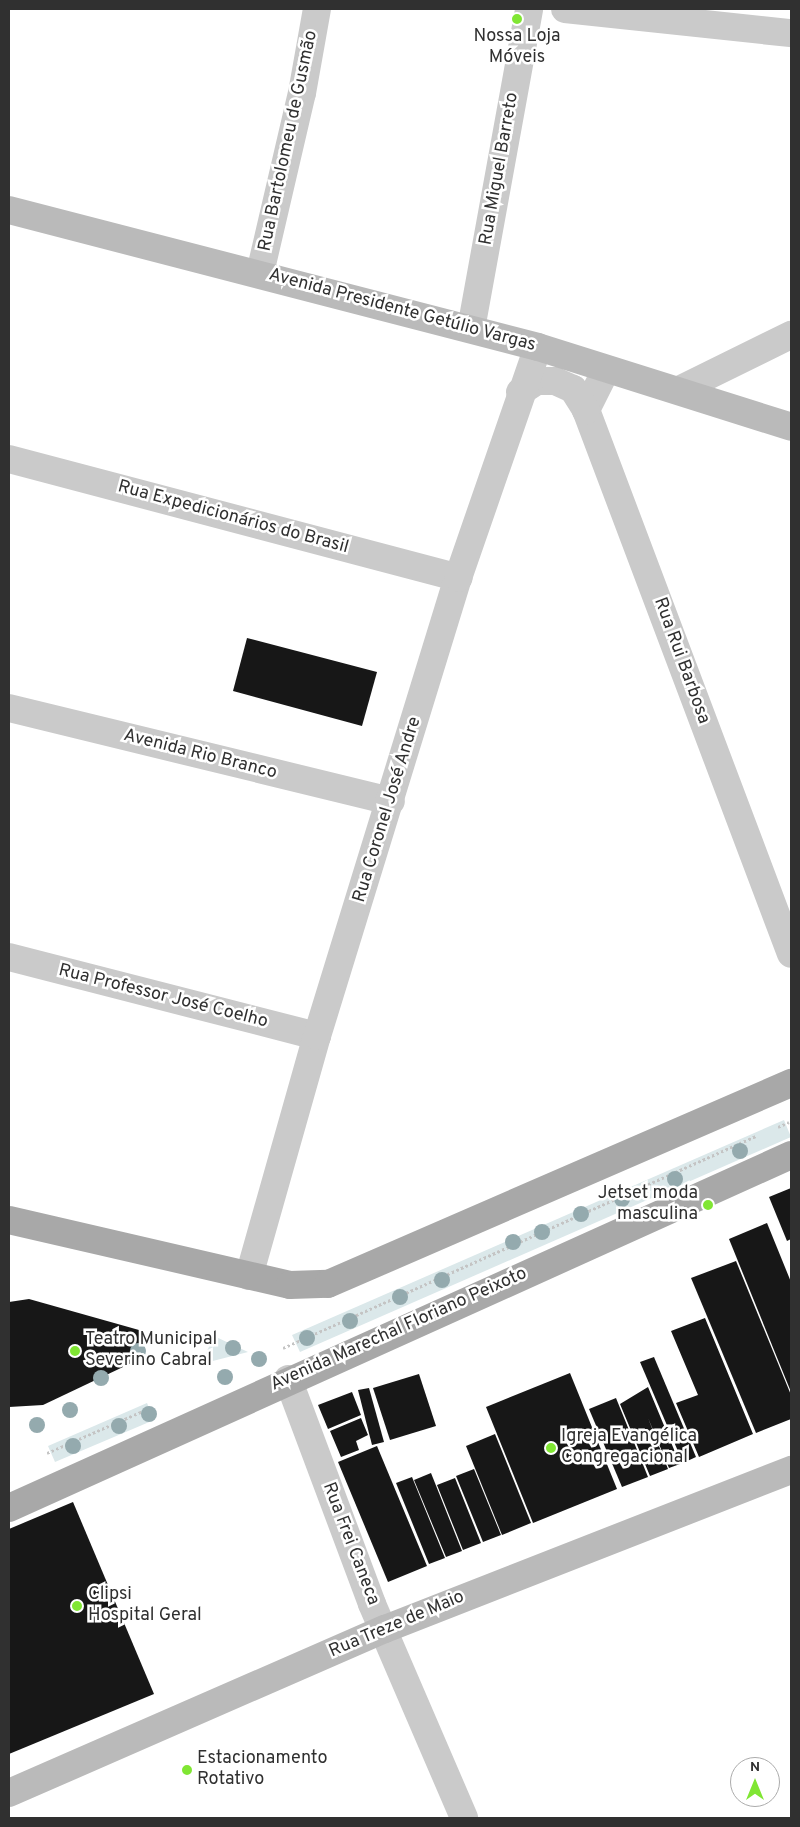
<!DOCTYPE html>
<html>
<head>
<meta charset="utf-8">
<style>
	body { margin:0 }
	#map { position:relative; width:800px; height:1827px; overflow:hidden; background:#fff; font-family:Overpass,sans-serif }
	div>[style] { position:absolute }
	.green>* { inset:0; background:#dbe8ea }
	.building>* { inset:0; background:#171717 }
	.path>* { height:3px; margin-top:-1.5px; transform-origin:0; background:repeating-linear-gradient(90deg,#c4c4c4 0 2.5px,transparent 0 5px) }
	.street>* { height:28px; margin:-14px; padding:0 14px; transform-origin:14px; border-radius:14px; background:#cacaca }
	.secondary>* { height:28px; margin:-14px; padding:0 14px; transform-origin:14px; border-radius:14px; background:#bababa }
	.primary>* { height:28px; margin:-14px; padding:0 14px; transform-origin:14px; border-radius:14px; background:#a8a8a8 }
	.trees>* { width:16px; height:16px; margin:-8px; border-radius:50%; background:#94aaae }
	.dots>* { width:14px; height:14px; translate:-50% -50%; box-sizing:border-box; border:2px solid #fff; border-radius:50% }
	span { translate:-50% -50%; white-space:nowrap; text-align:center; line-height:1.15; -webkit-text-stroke:5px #fff; paint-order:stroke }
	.poi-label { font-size:18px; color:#303030 }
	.right { translate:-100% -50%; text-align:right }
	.left { translate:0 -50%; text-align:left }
	.street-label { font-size:18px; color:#303030 }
	.frame { position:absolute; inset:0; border:10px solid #303030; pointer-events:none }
	.north { position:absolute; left:730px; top:1757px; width:50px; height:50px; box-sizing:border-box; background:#fff; border:1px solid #acacac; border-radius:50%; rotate:0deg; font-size:14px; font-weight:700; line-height:20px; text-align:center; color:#303030 }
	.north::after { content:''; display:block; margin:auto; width:18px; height:22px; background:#80e633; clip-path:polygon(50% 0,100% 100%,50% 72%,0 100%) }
</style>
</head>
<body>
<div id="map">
	<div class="green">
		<div style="clip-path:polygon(784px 1120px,791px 1137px,300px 1352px,292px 1335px)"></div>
		<div style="clip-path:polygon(214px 1336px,248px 1352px,201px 1364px)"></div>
		<div style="clip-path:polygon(147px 1403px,154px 1420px,55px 1462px,48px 1446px)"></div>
	</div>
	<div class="building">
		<div style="clip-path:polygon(247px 638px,377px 672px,362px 726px,233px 691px)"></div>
		<div style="clip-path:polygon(791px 1188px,791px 1239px,787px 1241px,769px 1197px)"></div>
		<div style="clip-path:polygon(767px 1223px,791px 1282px,791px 1392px,729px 1239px)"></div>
		<div style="clip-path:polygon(736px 1261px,791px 1395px,791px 1419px,756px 1433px,691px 1278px)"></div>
		<div style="clip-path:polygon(29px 1299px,139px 1330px,142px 1358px,43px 1405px,9px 1407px,9px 1302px)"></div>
		<div style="clip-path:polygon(705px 1318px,753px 1434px,699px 1457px,676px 1403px,698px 1395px,671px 1331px)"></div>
		<div style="clip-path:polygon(654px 1357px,696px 1457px,683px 1463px,640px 1362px)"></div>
		<div style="clip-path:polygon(570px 1373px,617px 1489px,533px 1523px,486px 1407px)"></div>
		<div style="clip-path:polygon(419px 1374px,436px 1426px,390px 1440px,373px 1388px)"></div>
		<div style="clip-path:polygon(648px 1387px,680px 1464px,669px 1468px,648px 1418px,668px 1469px,650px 1476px,620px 1404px)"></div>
		<div style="clip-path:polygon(369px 1388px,384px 1442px,372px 1445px,358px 1390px)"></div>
		<div style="clip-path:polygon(352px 1392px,361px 1415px,328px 1429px,318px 1405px)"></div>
		<div style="clip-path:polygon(616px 1398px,648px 1477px,622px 1487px,589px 1409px)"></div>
		<div style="clip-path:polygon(361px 1418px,368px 1435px,356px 1441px,359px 1450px,341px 1457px,330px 1431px)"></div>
		<div style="clip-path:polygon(495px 1434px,531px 1523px,502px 1535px,466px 1446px)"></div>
		<div style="clip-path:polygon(377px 1446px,427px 1566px,388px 1582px,338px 1462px)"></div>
		<div style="clip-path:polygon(474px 1469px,501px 1535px,483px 1542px,456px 1476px)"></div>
		<div style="clip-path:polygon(431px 1473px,462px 1551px,446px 1557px,414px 1480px)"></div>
		<div style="clip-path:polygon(412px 1477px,445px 1558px,429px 1564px,396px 1483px)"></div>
		<div style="clip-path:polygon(455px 1478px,481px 1543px,463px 1550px,437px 1485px)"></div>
		<div style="clip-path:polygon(73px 1502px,154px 1694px,9px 1754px,9px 1529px)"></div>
	</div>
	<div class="path">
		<div style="left:778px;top:1127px;width:12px;rotate:-24deg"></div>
		<div style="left:141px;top:1344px;width:12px;rotate:-14deg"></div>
		<div style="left:283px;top:1348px;width:518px;rotate:-24.14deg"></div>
		<div style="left:47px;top:1453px;width:115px;rotate:-23.7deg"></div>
	</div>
	<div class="street">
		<div style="left:565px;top:9px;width:227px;rotate:6.1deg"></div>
		<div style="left:260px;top:273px;width:185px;rotate:-76.9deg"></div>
		<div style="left:302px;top:93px;width:85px;rotate:-79.9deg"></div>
		<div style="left:471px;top:329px;width:325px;rotate:-79.7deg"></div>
		<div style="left:606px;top:370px;width:45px;rotate:116.6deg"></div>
		<div style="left:586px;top:410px;width:581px;rotate:69.35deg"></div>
		<div style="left:679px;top:390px;width:125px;rotate:-26.2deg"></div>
		<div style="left:520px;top:392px;width:20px;rotate:-33deg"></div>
		<div style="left:537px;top:381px;width:18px"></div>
		<div style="left:555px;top:381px;width:20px;rotate:24deg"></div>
		<div style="left:573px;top:389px;width:25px;rotate:58deg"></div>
		<div style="left:9px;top:459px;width:465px;rotate:14.8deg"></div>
		<div style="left:9px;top:708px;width:393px;rotate:13.7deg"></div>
		<div style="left:9px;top:957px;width:318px;rotate:14.4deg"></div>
		<div style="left:249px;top:1276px;width:249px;rotate:-74.2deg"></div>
		<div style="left:317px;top:1036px;width:479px;rotate:-72.9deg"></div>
		<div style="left:458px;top:578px;width:244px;rotate:-70.9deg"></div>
		<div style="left:288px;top:1379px;width:240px;rotate:69.5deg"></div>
		<div style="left:372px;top:1604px;width:233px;rotate:66.7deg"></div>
	</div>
	<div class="secondary">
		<div style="left:9px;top:210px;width:546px;rotate:14.52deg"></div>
		<div style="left:538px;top:347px;width:265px;rotate:17.5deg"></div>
		<div style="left:9px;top:1793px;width:410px;rotate:-23.6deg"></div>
		<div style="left:385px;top:1629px;width:436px;rotate:-21.4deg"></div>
	</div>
	<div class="primary">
		<div style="left:9px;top:1220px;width:288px;rotate:13deg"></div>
		<div style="left:290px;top:1285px;width:38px;rotate:-2deg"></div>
		<div style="left:328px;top:1284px;width:505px;rotate:-23.47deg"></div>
		<div style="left:9px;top:1508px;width:858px;rotate:-24.29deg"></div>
	</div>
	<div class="trees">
		<div style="left:740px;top:1151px"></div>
		<div style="left:675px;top:1179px"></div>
		<div style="left:622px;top:1199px"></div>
		<div style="left:581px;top:1214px"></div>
		<div style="left:542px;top:1232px"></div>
		<div style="left:513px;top:1242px"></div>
		<div style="left:442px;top:1280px"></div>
		<div style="left:400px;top:1297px"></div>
		<div style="left:350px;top:1321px"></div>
		<div style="left:307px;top:1338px"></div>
		<div style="left:233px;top:1348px"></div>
		<div style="left:138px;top:1351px"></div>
		<div style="left:259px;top:1359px"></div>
		<div style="left:225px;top:1377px"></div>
		<div style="left:101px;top:1378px"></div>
		<div style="left:70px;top:1410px"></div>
		<div style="left:149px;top:1414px"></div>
		<div style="left:37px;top:1425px"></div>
		<div style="left:119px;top:1426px"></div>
		<div style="left:73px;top:1446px"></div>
	</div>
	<div class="dots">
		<div style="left:517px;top:19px;background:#80e633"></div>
		<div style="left:708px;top:1205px;background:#80e633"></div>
		<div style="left:75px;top:1351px;background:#80e633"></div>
		<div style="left:551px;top:1448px;background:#80e633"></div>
		<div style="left:77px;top:1606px;background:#80e633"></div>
		<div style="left:187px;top:1770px;background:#80e633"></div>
	</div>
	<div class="poi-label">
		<span style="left:517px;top:48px">Nossa Loja<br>Móveis</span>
		<span class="right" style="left:698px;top:1205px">Jetset moda<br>masculina</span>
		<span class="left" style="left:85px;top:1351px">Teatro Municipal<br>Severino Cabral</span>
		<span class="left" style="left:561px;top:1448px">Igreja Evangélica<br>Congregacional</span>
		<span class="left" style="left:88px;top:1606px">Clipsi<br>Hospital Geral</span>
		<span class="left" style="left:197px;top:1770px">Estacionamento<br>Rotativo</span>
	</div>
	<div class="street-label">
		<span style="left:289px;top:141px;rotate:-78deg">Rua Bartolomeu de Gusmão</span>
		<span style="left:500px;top:169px;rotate:-80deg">Rua Miguel Barreto</span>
		<span style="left:402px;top:311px;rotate:15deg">Avenida Presidente Getúlio Vargas</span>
		<span style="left:233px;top:518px;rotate:15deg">Rua Expedicionários do Brasil</span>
		<span style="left:681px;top:661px;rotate:70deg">Rua Rui Barbosa</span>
		<span style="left:200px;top:755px;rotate:14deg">Avenida Rio Branco</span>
		<span style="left:388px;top:810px;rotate:-73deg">Rua Coronel José Andre</span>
		<span style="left:163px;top:997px;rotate:14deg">Rua Professor José Coelho</span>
		<span style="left:399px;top:1330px;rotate:-24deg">Avenida Marechal Floriano Peixoto</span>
		<span style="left:350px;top:1544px;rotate:69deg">Rua Frei Caneca</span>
		<span style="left:397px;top:1625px;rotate:-23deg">Rua Treze de Maio</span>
	</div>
	<div class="frame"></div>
	<div class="north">N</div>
</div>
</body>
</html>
